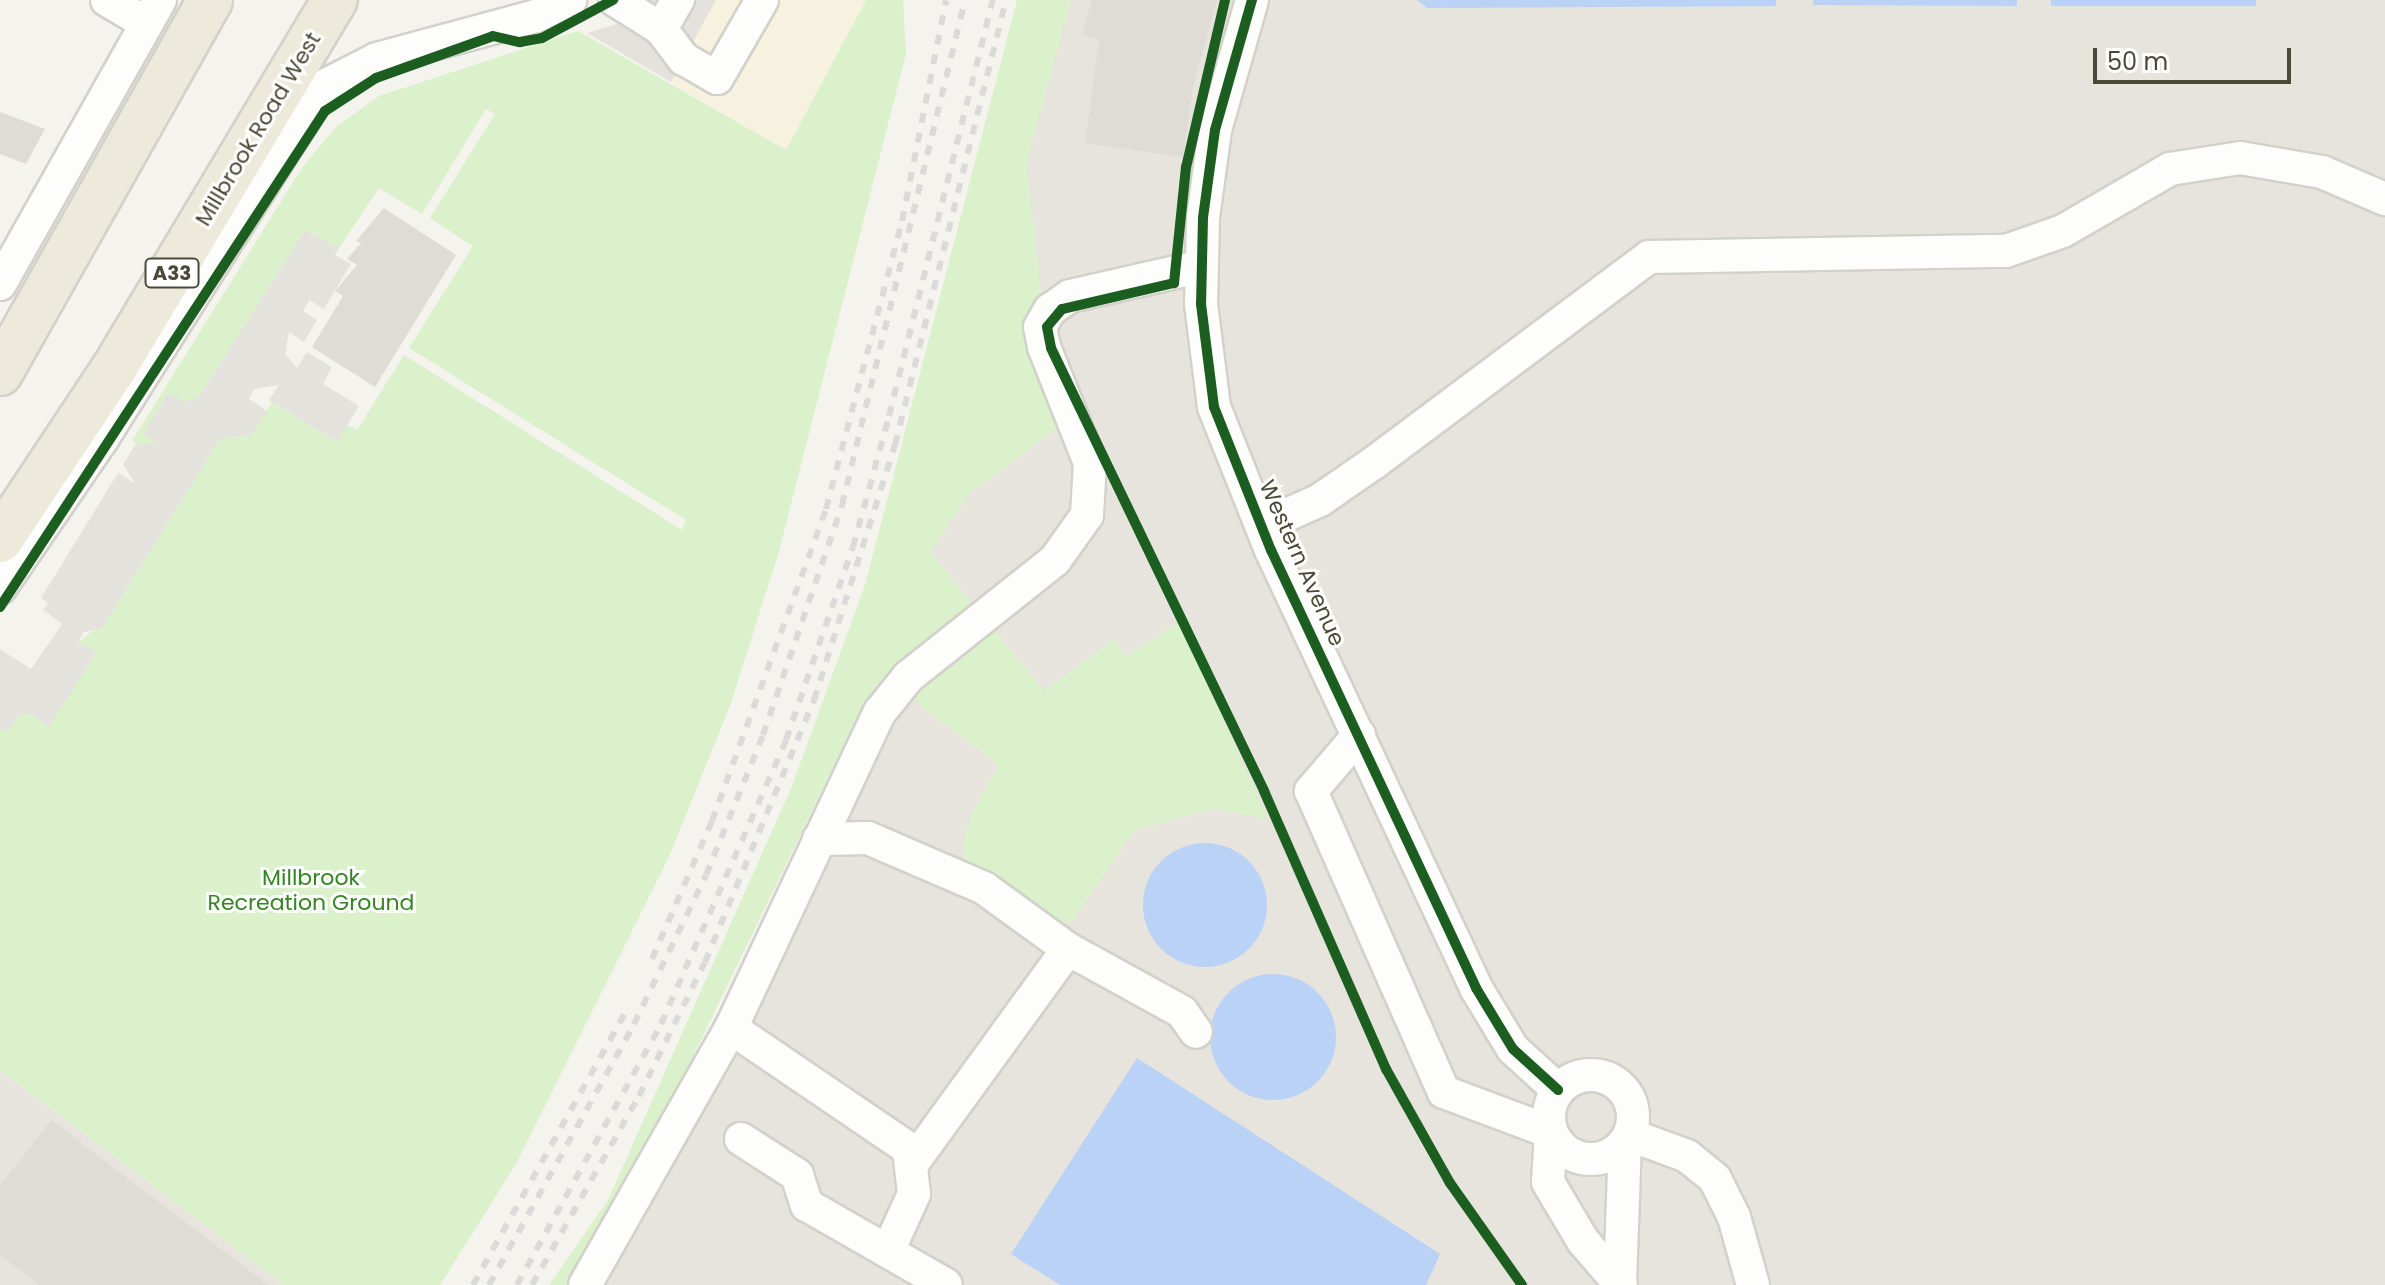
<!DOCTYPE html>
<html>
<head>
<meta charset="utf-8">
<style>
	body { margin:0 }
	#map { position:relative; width:2385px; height:1285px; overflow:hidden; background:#f4f3ed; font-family:Poppins,sans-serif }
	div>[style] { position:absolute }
	.commercial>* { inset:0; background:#f7f2df }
	.industrial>* { inset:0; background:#e6e4dc }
	.green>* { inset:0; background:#dbf1cb }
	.parking>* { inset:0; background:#e3e2dc }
	.water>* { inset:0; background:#bad2f5 }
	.round { border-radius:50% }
	.building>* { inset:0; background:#dedcd5 }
	.roads { filter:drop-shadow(2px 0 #d2d1ca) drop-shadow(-2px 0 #d2d1ca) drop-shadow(0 2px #d2d1ca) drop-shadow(0 -2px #d2d1ca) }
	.minor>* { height:32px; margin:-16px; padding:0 16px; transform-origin:16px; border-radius:16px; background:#fdfdfc }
	.minor>.ring { margin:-16px; padding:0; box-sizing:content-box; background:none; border:32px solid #fdfdfc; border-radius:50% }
	.highway>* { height:44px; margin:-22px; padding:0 22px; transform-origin:22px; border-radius:22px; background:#edeadb }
	.rail>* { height:6px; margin-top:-3px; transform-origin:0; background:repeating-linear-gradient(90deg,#dadad9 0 10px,transparent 0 20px) }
	.cycleway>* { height:10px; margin:-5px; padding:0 5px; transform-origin:5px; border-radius:5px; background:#1b5e20 }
	span { translate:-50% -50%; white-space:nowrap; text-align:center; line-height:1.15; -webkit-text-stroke:6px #fff; paint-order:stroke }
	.shield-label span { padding:2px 6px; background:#fff; border:2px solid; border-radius:6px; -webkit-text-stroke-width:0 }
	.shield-label { font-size:20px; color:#4c4837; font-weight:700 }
	.street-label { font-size:22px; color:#4c4837 }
	.park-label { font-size:22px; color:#358622 }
	.scale { position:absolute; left:2093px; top:48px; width:198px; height:36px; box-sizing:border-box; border:4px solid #4c4837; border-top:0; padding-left:10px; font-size:24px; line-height:28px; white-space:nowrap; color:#4c4837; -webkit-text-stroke:6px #fff; paint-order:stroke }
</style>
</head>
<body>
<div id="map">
	<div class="commercial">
		<div style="clip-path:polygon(638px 0,866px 0,786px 150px,587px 33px,623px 22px)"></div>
	</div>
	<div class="industrial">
		<div style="clip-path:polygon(1054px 0,2385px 0,2385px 1285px,575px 1285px,669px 1123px,871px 686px)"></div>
		<div style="clip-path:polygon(0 1070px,284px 1285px,0 1285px)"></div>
	</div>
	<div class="green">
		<div style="clip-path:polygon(866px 0,903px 0,906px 54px,778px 555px,730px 706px,668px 859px,516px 1164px,440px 1285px,284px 1285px,0 1070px,0 728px,6px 732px,19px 715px,31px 714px,49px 726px,96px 653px,78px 642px,108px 619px,220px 439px,251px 435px,272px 402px,337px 442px,347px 425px,357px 430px,404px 355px,682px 530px,686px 520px,409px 348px,473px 246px,430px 218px,495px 114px,486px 109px,422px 214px,379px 188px,339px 248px,305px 230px,199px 397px,185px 402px,159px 443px,143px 447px,132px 441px,303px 166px,337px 126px,379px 96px,578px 31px,786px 150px)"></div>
		<div style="clip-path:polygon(1017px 0,1071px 0,1026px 163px,1057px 428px,968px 495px,930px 552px,1044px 691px,1114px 639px,1126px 657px,1179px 622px,1268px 819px,1215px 809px,1134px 830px,1070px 925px,967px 867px,963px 845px,970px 817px,999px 765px,925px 709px,915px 699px,920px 680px,903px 665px,839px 755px,623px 1201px,575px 1285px,549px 1285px,608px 1200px,792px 786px,865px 585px)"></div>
	</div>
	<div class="parking">
		<div style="clip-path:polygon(638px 0,716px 0,671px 82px,587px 33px,623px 22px)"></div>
		<div style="clip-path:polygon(305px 230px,339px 248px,335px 255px,351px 264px,324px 309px,309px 300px,303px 311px,317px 320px,304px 342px,289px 332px,285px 354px,297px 368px,307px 352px,332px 367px,323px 384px,359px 406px,337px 442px,269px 400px,279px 385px,254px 389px,249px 399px,267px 411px,251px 435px,220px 439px,108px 619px,102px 628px,84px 632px,78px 642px,97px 652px,49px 727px,31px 714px,19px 715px,6px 733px,0 728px,0 649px,31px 669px,62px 624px,43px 610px,48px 603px,41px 598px,118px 473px,135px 483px,123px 464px,136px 444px,158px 444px,143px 434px,168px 393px,185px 402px,199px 397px)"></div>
	</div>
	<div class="water">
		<div style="clip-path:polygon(1417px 0,1776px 0,1776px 6px,1427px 8px)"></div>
		<div style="clip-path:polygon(1813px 0,2017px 0,2017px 6px,1813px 5px)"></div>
		<div style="clip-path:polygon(2051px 0,2256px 0,2256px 6px,2051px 6px)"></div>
		<div class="round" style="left:1143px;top:843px;width:124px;height:124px"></div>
		<div class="round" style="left:1210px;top:974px;width:126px;height:126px"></div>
		<div style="clip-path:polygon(1137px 1058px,1440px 1254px,1426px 1285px,1060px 1285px,1011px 1254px)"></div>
	</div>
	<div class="building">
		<div style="clip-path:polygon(1092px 0,1217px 0,1193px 87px,1183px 157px,1085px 143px,1099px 40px,1082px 35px)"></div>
		<div style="clip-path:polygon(0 112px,45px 129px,26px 164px,0 154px)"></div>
		<div style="clip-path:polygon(384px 208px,456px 255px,375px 387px,312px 347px,343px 296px,335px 291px,357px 265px,347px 259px,361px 243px,356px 241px)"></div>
		<div style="clip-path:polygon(51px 1120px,268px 1285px,39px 1285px,0 1255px,0 1186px)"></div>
	</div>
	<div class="roads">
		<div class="minor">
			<div style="left:107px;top:0;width:45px;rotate:30.5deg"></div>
			<div style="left:615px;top:0;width:54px;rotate:32.2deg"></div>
			<div style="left:661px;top:29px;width:34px;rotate:-60deg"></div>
			<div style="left:1252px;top:0;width:135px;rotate:105.9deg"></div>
			<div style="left:1215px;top:130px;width:89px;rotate:97.8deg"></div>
			<div style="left:1203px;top:218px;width:86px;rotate:91.3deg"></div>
			<div style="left:1201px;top:304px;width:104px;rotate:82.8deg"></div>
			<div style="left:1214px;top:407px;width:154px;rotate:68.3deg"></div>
			<div style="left:1271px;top:550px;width:484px;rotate:64.9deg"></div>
			<div style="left:1476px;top:988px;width:71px;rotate:58.8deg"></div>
			<div style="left:1513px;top:1049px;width:61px;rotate:42.3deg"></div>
			<div style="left:661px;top:29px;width:38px;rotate:53deg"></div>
			<div style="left:684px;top:59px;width:38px;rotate:30deg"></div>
			<div style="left:717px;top:78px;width:90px;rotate:-60deg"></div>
			<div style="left:0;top:284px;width:326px;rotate:-60.6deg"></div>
			<div style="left:1262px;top:526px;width:64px;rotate:-24.1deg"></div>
			<div style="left:1320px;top:500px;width:67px;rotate:-34.6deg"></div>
			<div style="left:1375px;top:462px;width:342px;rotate:-36.8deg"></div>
			<div style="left:1649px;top:257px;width:357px;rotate:-1deg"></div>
			<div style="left:2006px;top:251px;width:60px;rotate:-19.3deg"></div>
			<div style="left:2063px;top:231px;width:124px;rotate:-30.1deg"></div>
			<div style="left:2170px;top:169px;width:71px;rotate:-8.9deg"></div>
			<div style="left:2240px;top:158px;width:83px;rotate:9.7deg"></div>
			<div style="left:2322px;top:172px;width:69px;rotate:23.2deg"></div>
			<div style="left:0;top:588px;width:181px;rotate:-55.6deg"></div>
			<div style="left:102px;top:439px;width:417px;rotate:-57.8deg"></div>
			<div style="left:324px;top:86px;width:59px;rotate:-27deg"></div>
			<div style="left:377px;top:59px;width:165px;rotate:-15.1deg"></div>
			<div style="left:536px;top:16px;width:38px;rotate:-25deg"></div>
			<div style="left:1359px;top:735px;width:74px;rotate:130.6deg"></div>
			<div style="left:1311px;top:791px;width:329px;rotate:66.2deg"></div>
			<div style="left:1444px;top:1092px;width:114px;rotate:20.5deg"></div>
			<div style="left:1551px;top:1132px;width:50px;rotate:93.4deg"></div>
			<div style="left:1548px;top:1182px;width:69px;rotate:59.3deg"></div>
			<div style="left:1583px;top:1241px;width:58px;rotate:49.2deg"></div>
			<div style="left:819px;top:839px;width:49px;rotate:-1.2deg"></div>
			<div style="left:868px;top:838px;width:126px;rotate:23.3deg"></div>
			<div style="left:984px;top:888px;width:104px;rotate:36deg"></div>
			<div style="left:1068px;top:949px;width:267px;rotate:126deg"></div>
			<div style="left:1068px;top:949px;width:130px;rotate:28.9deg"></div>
			<div style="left:1182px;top:1012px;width:24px;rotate:55deg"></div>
			<div style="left:731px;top:1028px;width:349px;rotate:-64.8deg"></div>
			<div style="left:880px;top:712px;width:45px;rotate:-51.3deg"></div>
			<div style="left:908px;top:677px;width:188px;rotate:-38.5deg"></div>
			<div style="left:1055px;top:560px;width:55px;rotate:-54.6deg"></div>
			<div style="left:1087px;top:515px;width:52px;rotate:-86.7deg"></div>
			<div style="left:1090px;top:463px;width:125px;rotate:-111.6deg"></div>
			<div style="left:1044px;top:347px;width:20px;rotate:-101deg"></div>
			<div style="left:1040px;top:327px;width:20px;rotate:-60deg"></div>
			<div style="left:1050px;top:310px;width:24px;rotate:-35deg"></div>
			<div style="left:1070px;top:296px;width:135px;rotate:-12.8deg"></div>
			<div class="ring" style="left:1549px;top:1075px;width:52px;height:52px"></div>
			<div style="left:1630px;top:1135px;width:61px;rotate:20.2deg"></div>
			<div style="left:1687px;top:1156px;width:36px;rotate:39deg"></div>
			<div style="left:1715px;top:1179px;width:42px;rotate:63.4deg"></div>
			<div style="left:1734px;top:1217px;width:71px;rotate:74.4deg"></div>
			<div style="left:741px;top:1139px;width:67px;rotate:32.7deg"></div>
			<div style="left:797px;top:1175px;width:32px;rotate:72deg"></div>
			<div style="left:807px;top:1205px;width:160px;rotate:29.9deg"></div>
			<div style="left:1620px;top:1284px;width:142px;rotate:-88deg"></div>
			<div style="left:585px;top:1285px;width:296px;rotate:-60.4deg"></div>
			<div style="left:731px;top:1028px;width:215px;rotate:34.2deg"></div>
			<div style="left:909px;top:1149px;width:45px;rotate:83.7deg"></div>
			<div style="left:914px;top:1194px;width:63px;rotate:114.5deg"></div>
		</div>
		<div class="highway">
			<div style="left:0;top:373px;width:428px;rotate:-60.6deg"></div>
			<div style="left:0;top:540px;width:208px;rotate:-56.4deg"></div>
			<div style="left:115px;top:367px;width:428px;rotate:-59.1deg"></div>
		</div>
	</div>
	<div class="rail">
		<div style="left:652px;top:959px;width:150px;rotate:-66.5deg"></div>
		<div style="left:712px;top:821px;width:332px;rotate:-69.9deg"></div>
		<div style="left:826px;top:509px;width:298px;rotate:-75.2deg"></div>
		<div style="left:902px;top:221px;width:225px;rotate:-78.7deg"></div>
		<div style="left:473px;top:1285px;width:320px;rotate:-60.8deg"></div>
		<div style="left:489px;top:1285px;width:299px;rotate:-60.9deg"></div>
		<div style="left:634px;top:1024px;width:165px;rotate:-64.2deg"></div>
		<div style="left:706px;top:875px;width:151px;rotate:-67.8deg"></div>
		<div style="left:763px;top:735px;width:243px;rotate:-71deg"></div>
		<div style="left:842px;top:505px;width:520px;rotate:-76.31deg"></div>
		<div style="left:517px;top:1285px;width:298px;rotate:-61.1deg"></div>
		<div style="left:661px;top:1024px;width:310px;rotate:-66.2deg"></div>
		<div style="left:786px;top:740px;width:204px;rotate:-70.9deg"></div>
		<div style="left:853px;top:547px;width:136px;rotate:-74.6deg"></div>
		<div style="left:889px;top:416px;width:429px;rotate:-76deg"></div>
		<div style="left:532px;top:1285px;width:217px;rotate:-60.5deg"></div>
		<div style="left:639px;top:1096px;width:149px;rotate:-63.8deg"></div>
		<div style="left:705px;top:962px;width:284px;rotate:-67.4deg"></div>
		<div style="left:814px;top:700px;width:268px;rotate:-72.4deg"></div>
		<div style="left:895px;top:445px;width:459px;rotate:-76deg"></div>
	</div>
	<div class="cycleway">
		<div style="left:1225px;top:0;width:171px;rotate:103.1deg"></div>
		<div style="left:1186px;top:167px;width:117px;rotate:95.9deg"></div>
		<div style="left:1174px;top:283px;width:115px;rotate:166.9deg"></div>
		<div style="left:1062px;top:309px;width:23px;rotate:130deg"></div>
		<div style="left:1047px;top:327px;width:21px;rotate:79deg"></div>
		<div style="left:1051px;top:348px;width:492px;rotate:64.3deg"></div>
		<div style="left:1264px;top:791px;width:304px;rotate:66.3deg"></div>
		<div style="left:1386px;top:1069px;width:131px;rotate:60.7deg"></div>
		<div style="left:1450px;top:1183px;width:125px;rotate:54.8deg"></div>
		<div style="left:1252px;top:0;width:135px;rotate:105.9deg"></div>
		<div style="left:1215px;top:130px;width:89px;rotate:97.8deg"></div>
		<div style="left:1203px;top:218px;width:86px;rotate:91.3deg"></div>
		<div style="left:1201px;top:304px;width:104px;rotate:82.8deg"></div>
		<div style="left:1214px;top:407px;width:154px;rotate:68.3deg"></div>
		<div style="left:1271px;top:550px;width:484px;rotate:64.9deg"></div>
		<div style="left:1476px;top:988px;width:71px;rotate:58.8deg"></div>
		<div style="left:1513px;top:1049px;width:61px;rotate:42.3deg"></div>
		<div style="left:0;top:607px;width:593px;rotate:-56.77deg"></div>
		<div style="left:325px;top:111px;width:61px;rotate:-32.9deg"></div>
		<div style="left:376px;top:78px;width:124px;rotate:-19.7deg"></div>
		<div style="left:493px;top:36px;width:28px;rotate:13deg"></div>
		<div style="left:520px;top:42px;width:22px;rotate:-10deg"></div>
		<div style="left:542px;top:38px;width:81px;rotate:-28.2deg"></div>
	</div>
	<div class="shield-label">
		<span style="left:172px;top:273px">A33</span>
	</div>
	<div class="street-label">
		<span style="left:258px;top:129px;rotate:-59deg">Millbrook Road West</span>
		<span style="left:1302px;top:563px;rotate:66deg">Western Avenue</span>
	</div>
	<div class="park-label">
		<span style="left:311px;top:890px">Millbrook<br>Recreation Ground</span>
	</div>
	<div class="scale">50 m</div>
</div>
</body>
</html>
